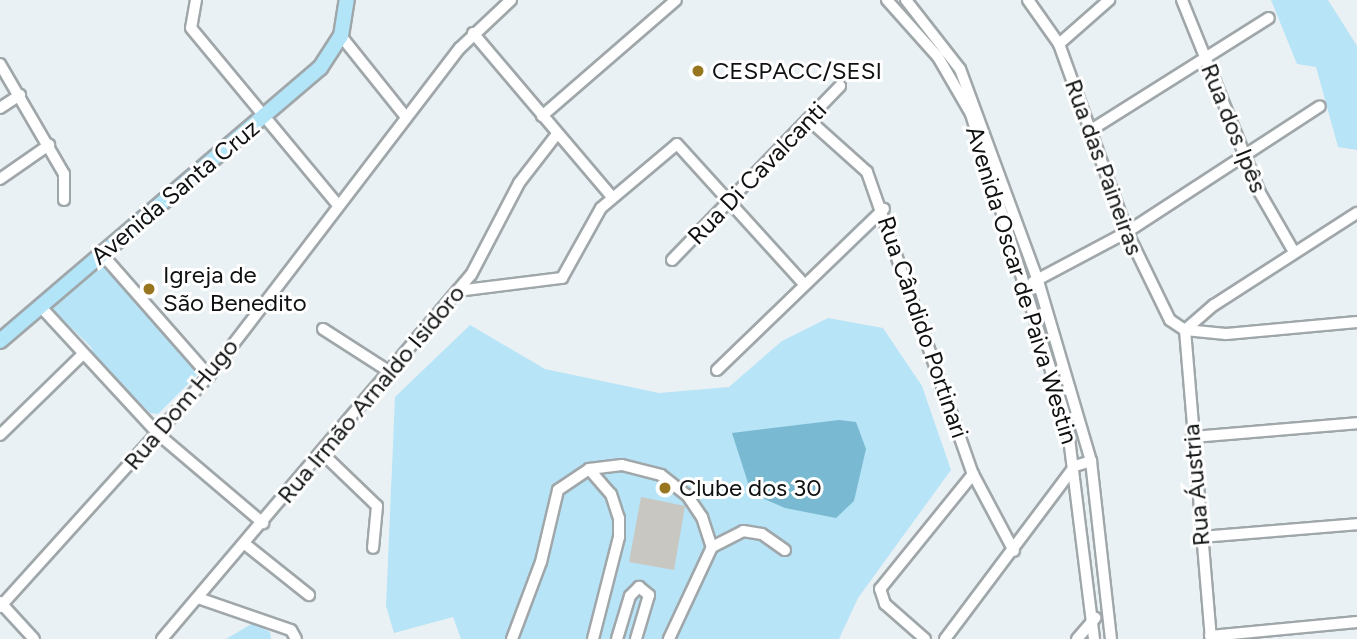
<!DOCTYPE html>
<html>
<head>
<meta charset="utf-8">
<style>
	body { margin:0 }
	#map { position:relative; width:1357px; height:639px; overflow:hidden; background:#eaf1f4; font-family:Figtree,sans-serif }
	div>[style] { position:absolute }
	.green>* { inset:0; background:#b7e4f6 }
	.water>* { inset:0; background:#7ab9d2 }
	.building>* { inset:0; background:#c9c7c1 }
	.roads { filter:drop-shadow(2px 0 #a0a7aa) drop-shadow(-2px 0 #a0a7aa) drop-shadow(0 2px #a0a7aa) drop-shadow(0 -2px #a0a7aa) }
	.minor>* { height:10px; margin:-5px; padding:0 5px; transform-origin:5px; border-radius:5px; background:#fff }
	.major>* { height:14px; margin:-7px; padding:0 7px; transform-origin:7px; border-radius:7px; background:#b3e5f9 }
	.dots>* { width:19px; height:19px; translate:-50% -50%; box-sizing:border-box; border:4px solid #fff; border-radius:50% }
	span { translate:-50% -50%; white-space:nowrap; text-align:center; line-height:1.15; -webkit-text-stroke:6px #fff; paint-order:stroke }
	.poi-label { font-size:24px; color:#0e1011 }
	.left { translate:0 -50%; text-align:left }
	.street-label { font-size:24px; color:#0e1011 }
</style>
</head>
<body>
<div id="map">
	<div class="green">
		<div style="clip-path:polygon(1271px 0,1328px 0,1357px 46px,1357px 150px,1338px 147px,1316px 67px,1297px 64px)"></div>
		<div style="clip-path:polygon(105px 262px,197px 367px,197px 375px,158px 414px,150px 413px,95px 359px,91px 347px,51px 308px)"></div>
		<div style="clip-path:polygon(828px 318px,883px 328px,922px 386px,951px 470px,858px 598px,839px 639px,461px 639px,453px 617px,394px 633px,386px 606px,395px 397px,470px 325px,545px 369px,659px 393px,729px 387px,782px 341px)"></div>
		<div style="clip-path:polygon(253px 623px,270px 632px,271px 639px,226px 639px)"></div>
	</div>
	<div class="water">
		<div style="clip-path:polygon(839px 420px,856px 422px,866px 449px,854px 501px,836px 518px,785px 508px,762px 498px,748px 483px,732px 433px)"></div>
	</div>
	<div class="building">
		<div style="clip-path:polygon(641px 497px,685px 506px,674px 570px,629px 562px)"></div>
	</div>
	<div class="roads">
		<div class="minor">
			<div style="left:196px;top:0;width:28px;rotate:100deg"></div>
			<div style="left:191px;top:28px;width:231px;rotate:50.3deg"></div>
			<div style="left:887px;top:0;width:76px;rotate:48.2deg"></div>
			<div style="left:938px;top:57px;width:66px;rotate:59.9deg"></div>
			<div style="left:971px;top:114px;width:323px;rotate:72.7deg"></div>
			<div style="left:1067px;top:422px;width:219px;rotate:82.9deg"></div>
			<div style="left:906px;top:0;width:88px;rotate:52deg"></div>
			<div style="left:960px;top:69px;width:226px;rotate:69.8deg"></div>
			<div style="left:1038px;top:281px;width:188px;rotate:73.6deg"></div>
			<div style="left:1091px;top:461px;width:179px;rotate:83.6deg"></div>
			<div style="left:1028px;top:0;width:54px;rotate:54.8deg"></div>
			<div style="left:1059px;top:44px;width:200px;rotate:70.1deg"></div>
			<div style="left:1127px;top:232px;width:98px;rotate:64deg"></div>
			<div style="left:1170px;top:320px;width:18px;rotate:34deg"></div>
			<div style="left:1185px;top:330px;width:41px;rotate:5.6deg"></div>
			<div style="left:1226px;top:334px;width:132px;rotate:-5.2deg"></div>
			<div style="left:1182px;top:0;width:208px;rotate:68deg"></div>
			<div style="left:1260px;top:193px;width:68px;rotate:60deg"></div>
			<div style="left:473px;top:33px;width:215px;rotate:49.7deg"></div>
			<div style="left:341px;top:36px;width:104px;rotate:51.3deg"></div>
			<div style="left:1059px;top:44px;width:67px;rotate:-41.3deg"></div>
			<div style="left:0;top:64px;width:127px;rotate:59.8deg"></div>
			<div style="left:64px;top:174px;width:26px;rotate:90deg"></div>
			<div style="left:0;top:108px;width:24px;rotate:-33deg"></div>
			<div style="left:542px;top:116px;width:177px;rotate:-40.9deg"></div>
			<div style="left:809px;top:120px;width:78px;rotate:41.9deg"></div>
			<div style="left:867px;top:172px;width:320px;rotate:70.7deg"></div>
			<div style="left:973px;top:474px;width:87px;rotate:62deg"></div>
			<div style="left:1091px;top:130px;width:210px;rotate:-32.2deg"></div>
			<div style="left:0;top:179px;width:60px;rotate:-34.8deg"></div>
			<div style="left:101px;top:253px;width:164px;rotate:48.7deg"></div>
			<div style="left:672px;top:260px;width:242px;rotate:-46deg"></div>
			<div style="left:1033px;top:282px;width:106px;rotate:-28deg"></div>
			<div style="left:1127px;top:232px;width:230px;rotate:-33.1deg"></div>
			<div style="left:457px;top:291px;width:106px;rotate:-7.1deg"></div>
			<div style="left:562px;top:278px;width:80px;rotate:-60.9deg"></div>
			<div style="left:601px;top:208px;width:99px;rotate:-40.1deg"></div>
			<div style="left:677px;top:144px;width:190px;rotate:47.8deg"></div>
			<div style="left:41px;top:307px;width:173px;rotate:47.3deg"></div>
			<div style="left:158px;top:434px;width:138px;rotate:40.3deg"></div>
			<div style="left:323px;top:329px;width:80px;rotate:32.7deg"></div>
			<div style="left:1185px;top:330px;width:310px;rotate:85.2deg"></div>
			<div style="left:1185px;top:330px;width:38px;rotate:-41deg"></div>
			<div style="left:1214px;top:305px;width:170px;rotate:-32.8deg"></div>
			<div style="left:717px;top:370px;width:232px;rotate:-44deg"></div>
			<div style="left:0;top:435px;width:116px;rotate:-44.3deg"></div>
			<div style="left:1192px;top:437px;width:166px;rotate:-4.8deg"></div>
			<div style="left:323px;top:454px;width:75px;rotate:43.9deg"></div>
			<div style="left:377px;top:506px;width:42px;rotate:95.4deg"></div>
			<div style="left:589px;top:469px;width:33px;rotate:49deg"></div>
			<div style="left:611px;top:494px;width:25px;rotate:72deg"></div>
			<div style="left:619px;top:518px;width:19px;rotate:90deg"></div>
			<div style="left:619px;top:537px;width:105px;rotate:104.3deg"></div>
			<div style="left:1200px;top:537px;width:158px;rotate:-4.7deg"></div>
			<div style="left:245px;top:544px;width:82px;rotate:38.6deg"></div>
			<div style="left:712px;top:547px;width:35px;rotate:-27deg"></div>
			<div style="left:743px;top:531px;width:19px;rotate:9deg"></div>
			<div style="left:762px;top:534px;width:28px;rotate:35deg"></div>
			<div style="left:198px;top:598px;width:98px;rotate:19deg"></div>
			<div style="left:291px;top:630px;width:10px;rotate:61deg"></div>
			<div style="left:0;top:602px;width:50px;rotate:47.4deg"></div>
			<div style="left:0;top:607px;width:312px;rotate:-47.9deg"></div>
			<div style="left:209px;top:376px;width:413px;rotate:-52.6deg"></div>
			<div style="left:460px;top:48px;width:70px;rotate:-43.3deg"></div>
			<div style="left:1210px;top:636px;width:148px;rotate:-5.4deg"></div>
			<div style="left:162px;top:639px;width:477px;rotate:-49.7deg"></div>
			<div style="left:471px;top:275px;width:104px;rotate:-62.4deg"></div>
			<div style="left:519px;top:183px;width:62px;rotate:-52.2deg"></div>
			<div style="left:512px;top:639px;width:82px;rotate:-69.4deg"></div>
			<div style="left:541px;top:562px;width:74px;rotate:-76.7deg"></div>
			<div style="left:558px;top:490px;width:37px;rotate:-34deg"></div>
			<div style="left:589px;top:469px;width:33px;rotate:-7deg"></div>
			<div style="left:622px;top:465px;width:40px;rotate:14.4deg"></div>
			<div style="left:661px;top:475px;width:33px;rotate:38deg"></div>
			<div style="left:687px;top:495px;width:27px;rotate:56deg"></div>
			<div style="left:702px;top:517px;width:32px;rotate:72deg"></div>
			<div style="left:712px;top:547px;width:102px;rotate:115.1deg"></div>
			<div style="left:617px;top:639px;width:45px;rotate:-73.2deg"></div>
			<div style="left:630px;top:596px;width:13px;rotate:-45deg"></div>
			<div style="left:639px;top:587px;width:13px;rotate:39deg"></div>
			<div style="left:649px;top:595px;width:46px;rotate:106.5deg"></div>
			<div style="left:925px;top:639px;width:53px;rotate:-138.8deg"></div>
			<div style="left:885px;top:604px;width:16px;rotate:-108deg"></div>
			<div style="left:880px;top:589px;width:148px;rotate:-51deg"></div>
			<div style="left:945px;top:639px;width:216px;rotate:-53.1deg"></div>
			<div style="left:1075px;top:466px;width:17px;rotate:-17deg"></div>
			<div style="left:1077px;top:639px;width:28px;rotate:-49deg"></div>
		</div>
		<div class="major">
			<div style="left:0;top:341px;width:421px;rotate:-40.5deg"></div>
			<div style="left:320px;top:68px;width:38px;rotate:-57deg"></div>
			<div style="left:341px;top:36px;width:36px;rotate:-81deg"></div>
		</div>
	</div>
	<div class="dots">
		<div style="left:698px;top:71px;background:#97761f"></div>
		<div style="left:149px;top:289px;background:#97761f"></div>
		<div style="left:665px;top:488px;background:#97761f"></div>
	</div>
	<div class="poi-label">
		<span class="left" style="left:712px;top:71px">CESPACC/SESI</span>
		<span class="left" style="left:163px;top:289px">Igreja de<br>São Benedito</span>
		<span class="left" style="left:679px;top:488px">Clube dos 30</span>
	</div>
	<div class="street-label">
		<span style="left:1234px;top:128px;rotate:68deg">Rua dos Ipês</span>
		<span style="left:1104px;top:167px;rotate:70deg">Rua das Paineiras</span>
		<span style="left:757px;top:173px;rotate:-46deg">Rua Di Cavalcanti</span>
		<span style="left:175px;top:192px;rotate:-40deg">Avenida Santa Cruz</span>
		<span style="left:1022px;top:285px;rotate:73deg">Avenida Oscar de Paiva Westin</span>
		<span style="left:923px;top:327px;rotate:71deg">Rua Cândido Portinari</span>
		<span style="left:371px;top:394px;rotate:-50deg">Rua Irmão Arnaldo Isidoro</span>
		<span style="left:181px;top:404px;rotate:-50deg">Rua Dom Hugo</span>
		<span style="left:1196px;top:485px;rotate:-95deg">Rua Áustria</span>
	</div>
</div>
</body>
</html>
